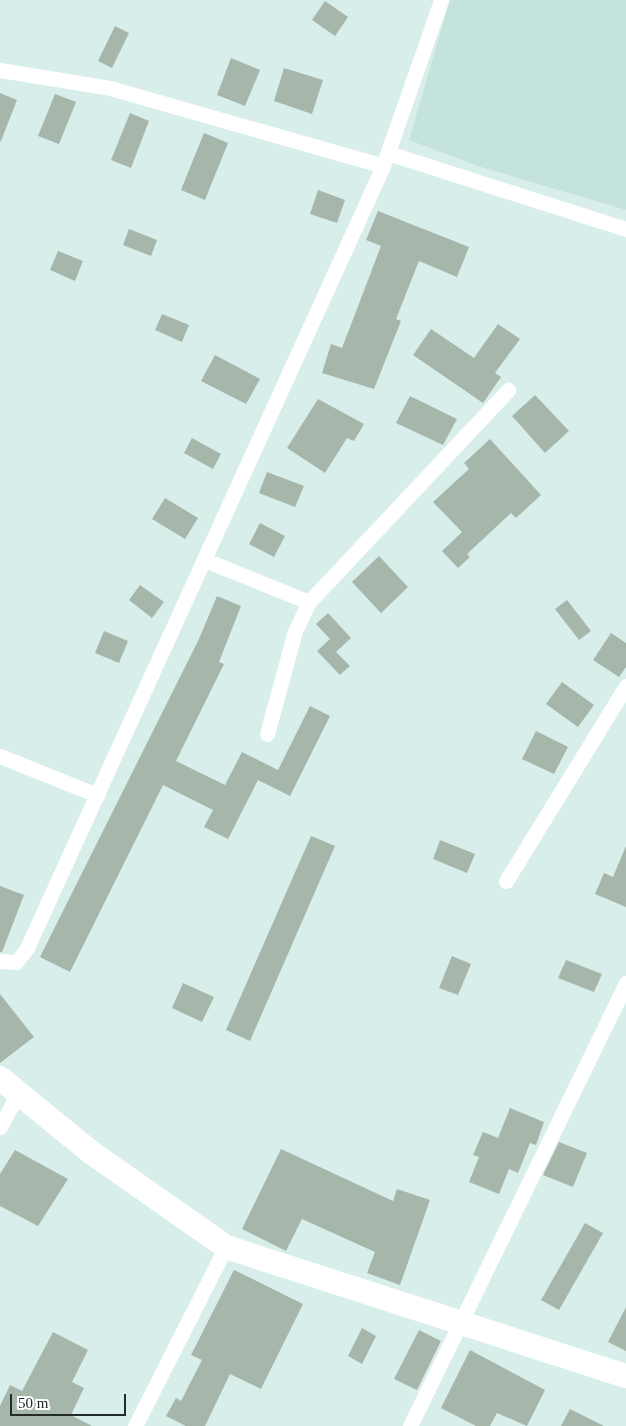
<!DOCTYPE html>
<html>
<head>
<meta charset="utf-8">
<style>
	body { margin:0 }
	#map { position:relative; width:626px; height:1426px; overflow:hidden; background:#d8eeea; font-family:Georgia,serif }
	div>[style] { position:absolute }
	.built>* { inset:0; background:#c5e3dd }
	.building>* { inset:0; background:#a6b6ab }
	.minor>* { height:15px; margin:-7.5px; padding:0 7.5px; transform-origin:7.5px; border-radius:7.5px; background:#fff }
	.primary>* { height:24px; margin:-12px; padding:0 12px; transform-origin:12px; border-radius:12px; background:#fff }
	span { translate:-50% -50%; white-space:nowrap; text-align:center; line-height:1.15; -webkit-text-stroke:4.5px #fff; paint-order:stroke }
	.scale { position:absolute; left:10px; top:1394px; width:116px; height:22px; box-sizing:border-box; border:2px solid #222b29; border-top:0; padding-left:6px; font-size:15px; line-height:18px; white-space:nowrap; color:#222b29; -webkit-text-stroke:4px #fff; paint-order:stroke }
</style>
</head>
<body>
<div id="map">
	<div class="built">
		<div style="clip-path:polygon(450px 0,626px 0,626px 210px,481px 167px,409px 140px)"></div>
	</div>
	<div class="building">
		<div style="clip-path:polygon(325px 1px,348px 17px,335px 36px,312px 20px)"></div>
		<div style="clip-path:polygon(115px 26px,129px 33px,112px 68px,98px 61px)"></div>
		<div style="clip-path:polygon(231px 58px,260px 70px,245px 106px,217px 95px)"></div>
		<div style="clip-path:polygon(284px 68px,323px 80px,312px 114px,274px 101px)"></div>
		<div style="clip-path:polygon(0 93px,17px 100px,1px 141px,0 141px)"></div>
		<div style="clip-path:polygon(55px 94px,76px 102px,59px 144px,38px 136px)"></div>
		<div style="clip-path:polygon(130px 113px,149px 121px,131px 168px,111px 160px)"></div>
		<div style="clip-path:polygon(204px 133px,228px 143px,205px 200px,181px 190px)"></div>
		<div style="clip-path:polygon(318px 190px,345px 200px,337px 223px,310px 214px)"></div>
		<div style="clip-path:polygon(378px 211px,469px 247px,457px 277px,419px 261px,396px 319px,401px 321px,374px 389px,322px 373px,331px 344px,342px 348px,381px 246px,366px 240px)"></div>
		<div style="clip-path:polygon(129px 229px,157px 240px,151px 256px,123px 245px)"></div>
		<div style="clip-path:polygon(58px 251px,83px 261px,75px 281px,50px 270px)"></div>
		<div style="clip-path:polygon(162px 314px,189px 325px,182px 342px,155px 330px)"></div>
		<div style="clip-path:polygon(498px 324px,520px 339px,495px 373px,501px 377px,483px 403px,413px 355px,431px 329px,474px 358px)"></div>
		<div style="clip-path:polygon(215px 355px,260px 379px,246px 404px,201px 381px)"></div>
		<div style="clip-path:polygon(535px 395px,569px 431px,545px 453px,512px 416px)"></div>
		<div style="clip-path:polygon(410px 396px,457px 419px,443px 445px,396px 423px)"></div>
		<div style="clip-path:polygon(318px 399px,364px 424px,354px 441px,347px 438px,325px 473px,287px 448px)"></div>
		<div style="clip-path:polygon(192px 438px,221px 454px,213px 469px,184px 453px)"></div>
		<div style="clip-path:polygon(490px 439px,541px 495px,516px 518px,511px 513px,467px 554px,470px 557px,458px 568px,442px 551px,462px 532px,433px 502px,469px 469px,464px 463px)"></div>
		<div style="clip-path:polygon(267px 472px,304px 486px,295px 507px,259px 493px)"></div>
		<div style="clip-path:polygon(165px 498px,198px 518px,185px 539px,152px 519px)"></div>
		<div style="clip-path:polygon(260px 523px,285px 536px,274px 557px,249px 544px)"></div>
		<div style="clip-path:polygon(379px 556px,408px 587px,381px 613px,352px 582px)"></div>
		<div style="clip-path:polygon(140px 585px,164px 602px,152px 618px,129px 600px)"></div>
		<div style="clip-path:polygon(217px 596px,241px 606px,219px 662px,224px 664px,176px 761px,225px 785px,242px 752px,278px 770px,310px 706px,330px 716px,290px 796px,258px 780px,228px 839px,204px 827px,213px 810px,163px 785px,70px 972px,40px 957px,199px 639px)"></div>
		<div style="clip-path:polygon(567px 600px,591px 631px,579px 640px,555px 609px)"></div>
		<div style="clip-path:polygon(328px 613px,351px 638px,336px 652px,350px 666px,340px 675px,317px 651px,330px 639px,316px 624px)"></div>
		<div style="clip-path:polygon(104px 631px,128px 641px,119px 663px,95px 653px)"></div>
		<div style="clip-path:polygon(611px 633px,626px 643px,626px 667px,619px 677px,593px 660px)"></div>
		<div style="clip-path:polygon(562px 682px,594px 705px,578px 727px,546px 704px)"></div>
		<div style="clip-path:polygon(536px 731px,568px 747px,554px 774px,522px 759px)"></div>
		<div style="clip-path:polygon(311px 836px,335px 846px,250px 1041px,226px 1030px)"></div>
		<div style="clip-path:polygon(440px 840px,475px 854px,467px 873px,433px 859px)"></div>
		<div style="clip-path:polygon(626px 846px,626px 907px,595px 894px,604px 873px,613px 877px)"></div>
		<div style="clip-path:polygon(0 886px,24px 895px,2px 952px,0 952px)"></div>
		<div style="clip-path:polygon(452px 956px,471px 964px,458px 995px,439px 988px)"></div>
		<div style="clip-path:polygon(566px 960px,602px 974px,594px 992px,558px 978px)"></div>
		<div style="clip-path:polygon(183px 983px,214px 997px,202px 1022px,172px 1008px)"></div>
		<div style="clip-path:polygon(0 994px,34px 1037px,0 1063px)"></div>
		<div style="clip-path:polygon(510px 1108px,544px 1122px,536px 1145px,530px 1143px,518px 1173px,509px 1169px,499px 1194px,469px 1182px,479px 1157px,473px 1155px,483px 1132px,498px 1138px)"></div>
		<div style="clip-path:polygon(559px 1142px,587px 1153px,573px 1187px,543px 1175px)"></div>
		<div style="clip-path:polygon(281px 1149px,393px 1201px,397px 1189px,430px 1200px,400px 1285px,367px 1273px,375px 1252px,302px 1219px,286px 1251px,242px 1229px)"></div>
		<div style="clip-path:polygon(15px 1150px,68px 1179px,38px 1226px,0 1206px,0 1174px)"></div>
		<div style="clip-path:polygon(585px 1223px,603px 1233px,559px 1310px,541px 1300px)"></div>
		<div style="clip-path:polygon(234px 1270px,303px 1304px,261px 1389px,230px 1374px,205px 1426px,186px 1426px,166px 1416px,176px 1398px,181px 1401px,202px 1360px,191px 1355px)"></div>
		<div style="clip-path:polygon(626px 1307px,626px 1351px,608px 1342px)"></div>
		<div style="clip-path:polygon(362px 1328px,376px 1336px,362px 1364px,348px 1356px)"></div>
		<div style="clip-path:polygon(419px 1330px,441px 1341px,417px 1390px,394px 1379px)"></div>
		<div style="clip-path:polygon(53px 1332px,88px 1350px,72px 1382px,84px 1388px,71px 1415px,92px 1426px,0 1426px,0 1406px,10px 1385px,22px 1391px)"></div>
		<div style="clip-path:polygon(470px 1350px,545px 1390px,527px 1426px,497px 1413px,490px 1426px,476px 1426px,441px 1408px)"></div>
		<div style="clip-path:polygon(570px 1409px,604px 1426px,561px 1426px)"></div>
	</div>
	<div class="minor">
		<div style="left:0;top:70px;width:111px;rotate:9.3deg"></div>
		<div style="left:110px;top:88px;width:284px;rotate:15.9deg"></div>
		<div style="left:388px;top:153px;width:250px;rotate:17.7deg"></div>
		<div style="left:205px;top:560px;width:112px;rotate:22deg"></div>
		<div style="left:267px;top:734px;width:107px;rotate:-74.8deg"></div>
		<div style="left:295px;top:631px;width:32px;rotate:-64deg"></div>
		<div style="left:309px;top:602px;width:291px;rotate:-46.8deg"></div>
		<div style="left:0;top:756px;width:105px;rotate:21.9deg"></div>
		<div style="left:506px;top:881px;width:229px;rotate:-58.4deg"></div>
		<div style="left:0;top:961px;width:16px;rotate:4deg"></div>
		<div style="left:16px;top:962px;width:18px;rotate:-52deg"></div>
		<div style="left:27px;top:948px;width:859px;rotate:-65.52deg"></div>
		<div style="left:383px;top:166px;width:176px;rotate:-70.7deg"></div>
		<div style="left:0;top:1127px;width:38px;rotate:-62deg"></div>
		<div style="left:135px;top:1426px;width:201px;rotate:-63.1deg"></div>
		<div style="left:410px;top:1426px;width:493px;rotate:-64deg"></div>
	</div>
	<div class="primary">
		<div style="left:0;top:1078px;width:119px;rotate:39.2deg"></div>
		<div style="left:92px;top:1153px;width:164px;rotate:35deg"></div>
		<div style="left:226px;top:1247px;width:420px;rotate:17.9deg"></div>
	</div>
	<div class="scale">50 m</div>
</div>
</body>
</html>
